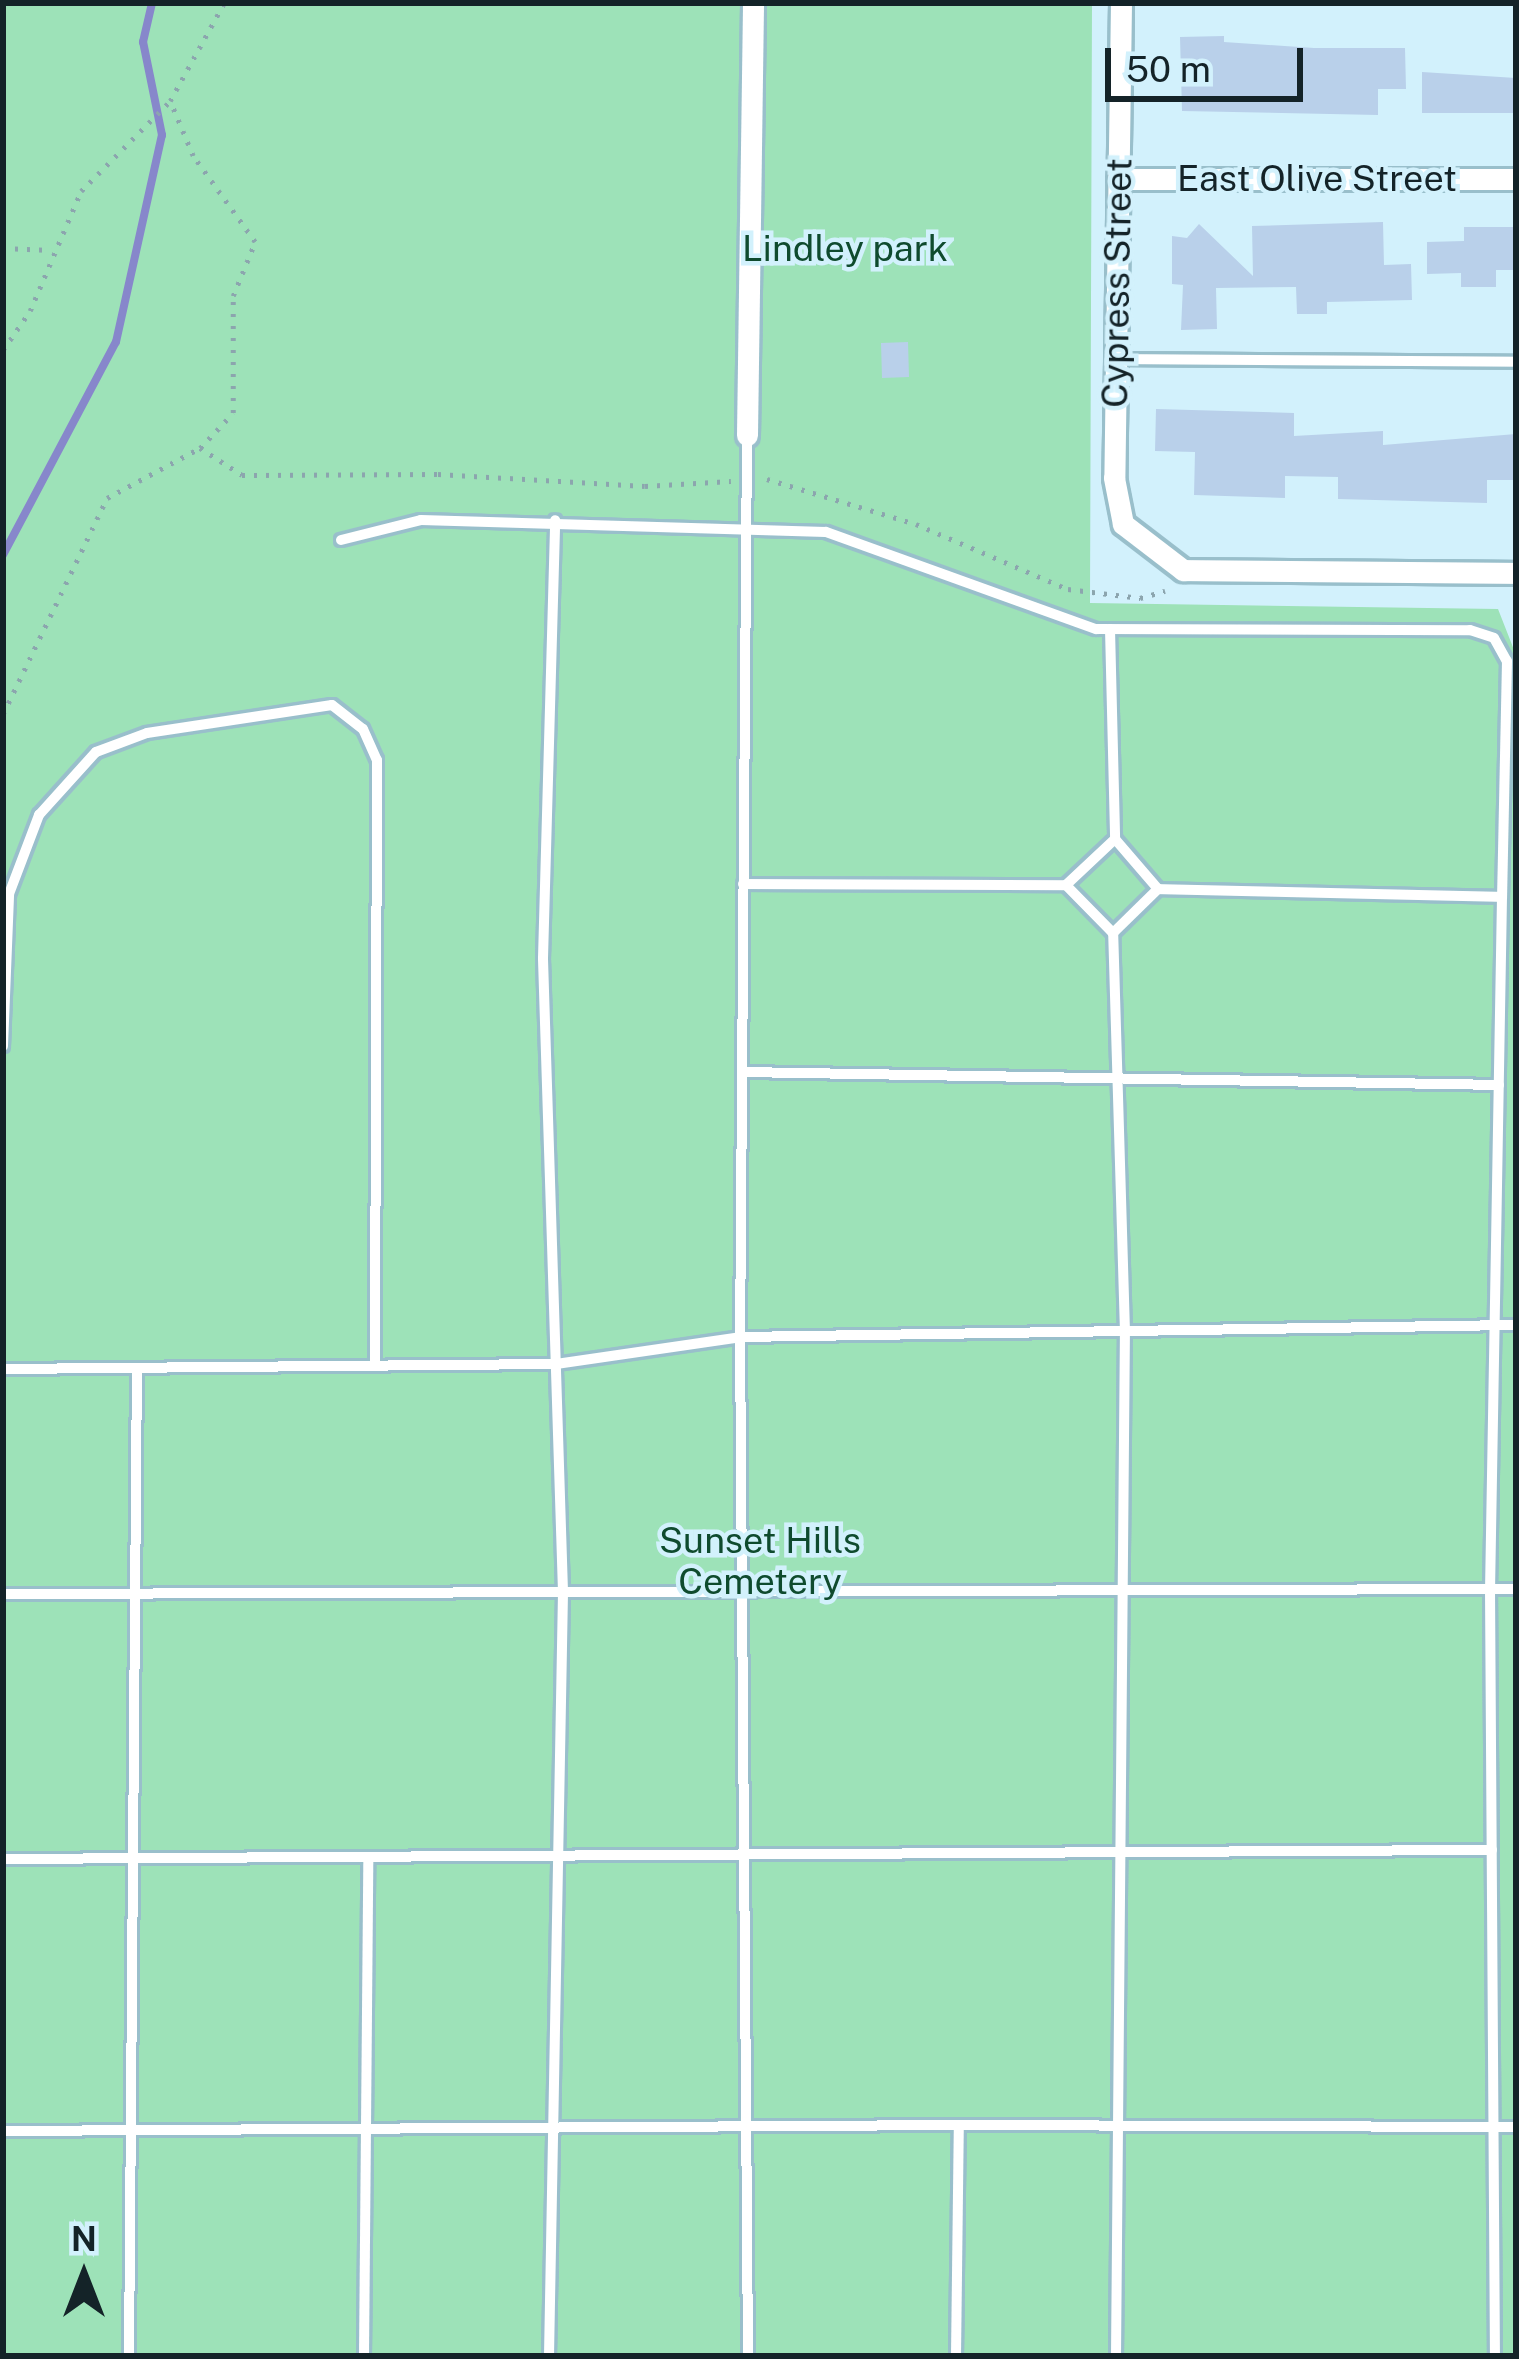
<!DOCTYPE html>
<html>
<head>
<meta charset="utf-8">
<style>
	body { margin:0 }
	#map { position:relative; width:1519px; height:2359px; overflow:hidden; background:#d2f1fc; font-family:"Public Sans",sans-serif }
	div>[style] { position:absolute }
	.green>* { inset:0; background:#9de2b8 }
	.stream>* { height:8px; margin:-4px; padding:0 4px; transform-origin:4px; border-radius:4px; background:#8787cb }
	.building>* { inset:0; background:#b9d0ea }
	.path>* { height:4.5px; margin-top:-2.25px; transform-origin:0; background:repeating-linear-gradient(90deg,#8ca5ae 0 3px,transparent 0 12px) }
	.roads { filter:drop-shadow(3px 0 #99bfcb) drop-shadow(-3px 0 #99bfcb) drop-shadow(0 3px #99bfcb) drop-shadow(0 -3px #99bfcb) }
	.lane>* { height:10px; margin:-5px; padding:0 5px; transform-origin:5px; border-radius:5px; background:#fff }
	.street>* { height:21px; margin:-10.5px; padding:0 10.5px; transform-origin:10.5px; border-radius:10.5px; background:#fff }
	span { translate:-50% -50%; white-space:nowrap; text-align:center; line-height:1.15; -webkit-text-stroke:9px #d2f1fc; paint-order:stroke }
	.street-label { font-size:36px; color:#142328 }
	.park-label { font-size:36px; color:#0f4b2e }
	.frame { position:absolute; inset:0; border:6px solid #142328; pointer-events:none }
	.north { position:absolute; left:24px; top:2215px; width:120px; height:120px; -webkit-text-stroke:9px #d2f1fc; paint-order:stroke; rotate:0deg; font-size:33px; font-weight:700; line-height:48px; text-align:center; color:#142328 }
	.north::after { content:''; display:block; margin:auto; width:42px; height:54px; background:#142328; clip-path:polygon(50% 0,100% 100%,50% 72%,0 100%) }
	.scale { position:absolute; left:1105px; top:48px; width:198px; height:54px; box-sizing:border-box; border:6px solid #142328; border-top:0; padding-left:15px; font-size:36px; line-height:42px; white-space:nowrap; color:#142328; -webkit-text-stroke:9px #d2f1fc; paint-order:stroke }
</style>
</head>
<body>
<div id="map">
	<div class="green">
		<div style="clip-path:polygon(3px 3px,1092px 3px,1090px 603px,1498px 609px,1516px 655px,1516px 2356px,3px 2356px)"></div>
	</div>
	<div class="stream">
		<div style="left:3px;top:555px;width:241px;rotate:-62.1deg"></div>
		<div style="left:116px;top:342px;width:212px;rotate:-77.5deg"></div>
		<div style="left:162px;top:135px;width:95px;rotate:-101.5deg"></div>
		<div style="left:143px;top:42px;width:40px;rotate:-77deg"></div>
	</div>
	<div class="building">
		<div style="clip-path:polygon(1224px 36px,1224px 42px,1314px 48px,1405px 48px,1406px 89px,1378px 89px,1378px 115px,1182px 111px,1180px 37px)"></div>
		<div style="clip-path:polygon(1422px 72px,1516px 78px,1516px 113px,1422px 113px)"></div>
		<div style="clip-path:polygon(1383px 222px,1384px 265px,1411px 264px,1412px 300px,1327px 302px,1327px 314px,1297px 314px,1296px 287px,1216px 288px,1217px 329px,1181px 330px,1183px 285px,1172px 284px,1172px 236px,1187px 238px,1199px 224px,1253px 276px,1252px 226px)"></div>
		<div style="clip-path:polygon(1464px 227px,1516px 227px,1516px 270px,1496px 270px,1496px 287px,1461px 287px,1461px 273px,1427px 274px,1427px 242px,1464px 241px)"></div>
		<div style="clip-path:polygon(908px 342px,909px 377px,882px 378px,881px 343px)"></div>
		<div style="clip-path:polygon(1156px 409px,1294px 413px,1294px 436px,1383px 431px,1383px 445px,1516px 434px,1516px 480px,1487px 480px,1487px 503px,1338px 499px,1338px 477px,1285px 476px,1285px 498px,1194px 495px,1195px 452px,1155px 451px)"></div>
	</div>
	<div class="path">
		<div style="left:3px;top:248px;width:48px;rotate:2.4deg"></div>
		<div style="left:3px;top:350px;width:47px;rotate:-55.3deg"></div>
		<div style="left:30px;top:311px;width:130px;rotate:-67deg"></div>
		<div style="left:81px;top:191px;width:127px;rotate:-45.3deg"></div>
		<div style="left:170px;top:101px;width:112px;rotate:-61.1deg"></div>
		<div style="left:200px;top:448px;width:50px;rotate:32.7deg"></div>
		<div style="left:242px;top:475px;width:196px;rotate:-0.3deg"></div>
		<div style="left:438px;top:474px;width:207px;rotate:3.3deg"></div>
		<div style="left:645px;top:486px;width:86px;rotate:-3.3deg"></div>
		<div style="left:767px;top:479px;width:156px;rotate:16.8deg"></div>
		<div style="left:916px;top:524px;width:165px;rotate:23.2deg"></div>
		<div style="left:1068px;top:589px;width:73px;rotate:7.1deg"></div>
		<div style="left:1140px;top:598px;width:26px;rotate:-16deg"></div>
		<div style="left:3px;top:714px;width:240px;rotate:-64.3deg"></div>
		<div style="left:107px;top:498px;width:106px;rotate:-28.3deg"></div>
		<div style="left:200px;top:448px;width:48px;rotate:-46.7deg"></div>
		<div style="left:233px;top:413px;width:117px;rotate:-90deg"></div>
		<div style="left:233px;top:296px;width:58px;rotate:-67.8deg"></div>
		<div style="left:255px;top:242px;width:106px;rotate:-125.8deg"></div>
		<div style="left:193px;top:156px;width:60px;rotate:-112.7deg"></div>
	</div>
	<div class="roads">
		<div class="lane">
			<div style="left:1114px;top:359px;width:402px;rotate:0.4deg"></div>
			<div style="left:747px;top:435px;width:902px;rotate:90.44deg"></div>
			<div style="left:740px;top:1337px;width:776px;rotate:-0.89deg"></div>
			<div style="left:341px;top:540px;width:82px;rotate:-14deg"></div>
			<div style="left:421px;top:520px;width:405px;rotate:1.7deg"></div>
			<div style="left:826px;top:532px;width:287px;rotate:19.8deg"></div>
			<div style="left:1096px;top:629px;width:374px;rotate:0.2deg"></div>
			<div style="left:1470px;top:630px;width:25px;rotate:18deg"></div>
			<div style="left:1494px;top:638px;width:26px;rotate:61deg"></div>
			<div style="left:1507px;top:661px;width:236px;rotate:91.2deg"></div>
			<div style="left:1110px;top:629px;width:210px;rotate:88.6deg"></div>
			<div style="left:743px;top:884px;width:323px;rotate:0.2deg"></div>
			<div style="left:1113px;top:933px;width:67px;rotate:-134.4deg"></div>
			<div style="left:1066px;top:885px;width:67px;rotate:-43.2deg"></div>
			<div style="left:1115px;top:839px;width:66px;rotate:49.3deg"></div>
			<div style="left:3px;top:1046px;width:152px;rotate:-87.7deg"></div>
			<div style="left:9px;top:894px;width:85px;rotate:-69.2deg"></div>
			<div style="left:39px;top:815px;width:85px;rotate:-47.9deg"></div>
			<div style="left:96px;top:752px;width:54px;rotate:-20.4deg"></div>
			<div style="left:147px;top:733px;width:187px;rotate:-8.6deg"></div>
			<div style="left:332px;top:705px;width:39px;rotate:38deg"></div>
			<div style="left:363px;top:729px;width:34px;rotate:66deg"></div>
			<div style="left:377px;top:760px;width:606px;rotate:90.19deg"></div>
			<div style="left:742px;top:1072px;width:757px;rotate:0.98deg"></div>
			<div style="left:3px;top:1369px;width:553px;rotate:-0.52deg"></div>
			<div style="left:556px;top:1364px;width:186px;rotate:-8.3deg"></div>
			<div style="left:740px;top:1337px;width:1019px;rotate:89.55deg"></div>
			<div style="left:3px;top:1594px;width:1513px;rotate:-0.19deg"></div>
			<div style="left:3px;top:1859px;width:1489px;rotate:-0.35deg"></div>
			<div style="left:3px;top:2131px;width:956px;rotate:-0.36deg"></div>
			<div style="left:129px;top:2356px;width:988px;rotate:-89.54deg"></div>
			<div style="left:364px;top:2356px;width:499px;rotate:-89.5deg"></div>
			<div style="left:549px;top:2356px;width:764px;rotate:-88.95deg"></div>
			<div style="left:563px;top:1592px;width:634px;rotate:-91.81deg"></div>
			<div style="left:543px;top:958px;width:438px;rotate:-88.4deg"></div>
			<div style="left:956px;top:2356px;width:231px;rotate:-89.3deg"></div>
			<div style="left:959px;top:2125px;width:557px;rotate:0.21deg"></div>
			<div style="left:1116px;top:2356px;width:1024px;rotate:-89.5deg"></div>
			<div style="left:1125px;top:1332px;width:399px;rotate:-91.7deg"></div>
			<div style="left:1113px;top:933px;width:63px;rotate:-44.4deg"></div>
			<div style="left:1158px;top:889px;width:344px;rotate:1.3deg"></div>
			<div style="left:1502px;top:897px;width:692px;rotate:90.99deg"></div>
			<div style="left:1490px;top:1589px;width:767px;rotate:89.63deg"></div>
		</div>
		<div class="street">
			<div style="left:1121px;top:3px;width:475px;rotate:90.8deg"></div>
			<div style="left:1114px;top:478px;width:47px;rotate:78.9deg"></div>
			<div style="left:1123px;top:524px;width:76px;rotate:37.5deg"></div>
			<div style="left:1183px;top:570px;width:333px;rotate:0.5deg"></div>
			<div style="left:1118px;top:179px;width:398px"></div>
			<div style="left:747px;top:435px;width:432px;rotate:-89.2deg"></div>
		</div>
	</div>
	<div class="street-label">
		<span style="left:1317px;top:179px">East Olive Street</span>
		<span style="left:1117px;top:283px;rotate:-89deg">Cypress Street</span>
	</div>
	<div class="park-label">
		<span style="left:845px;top:249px">Lindley park</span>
		<span style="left:760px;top:1561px">Sunset Hills<br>Cemetery</span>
	</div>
	<div class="frame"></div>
	<div class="north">N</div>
	<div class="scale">50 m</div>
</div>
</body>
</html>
